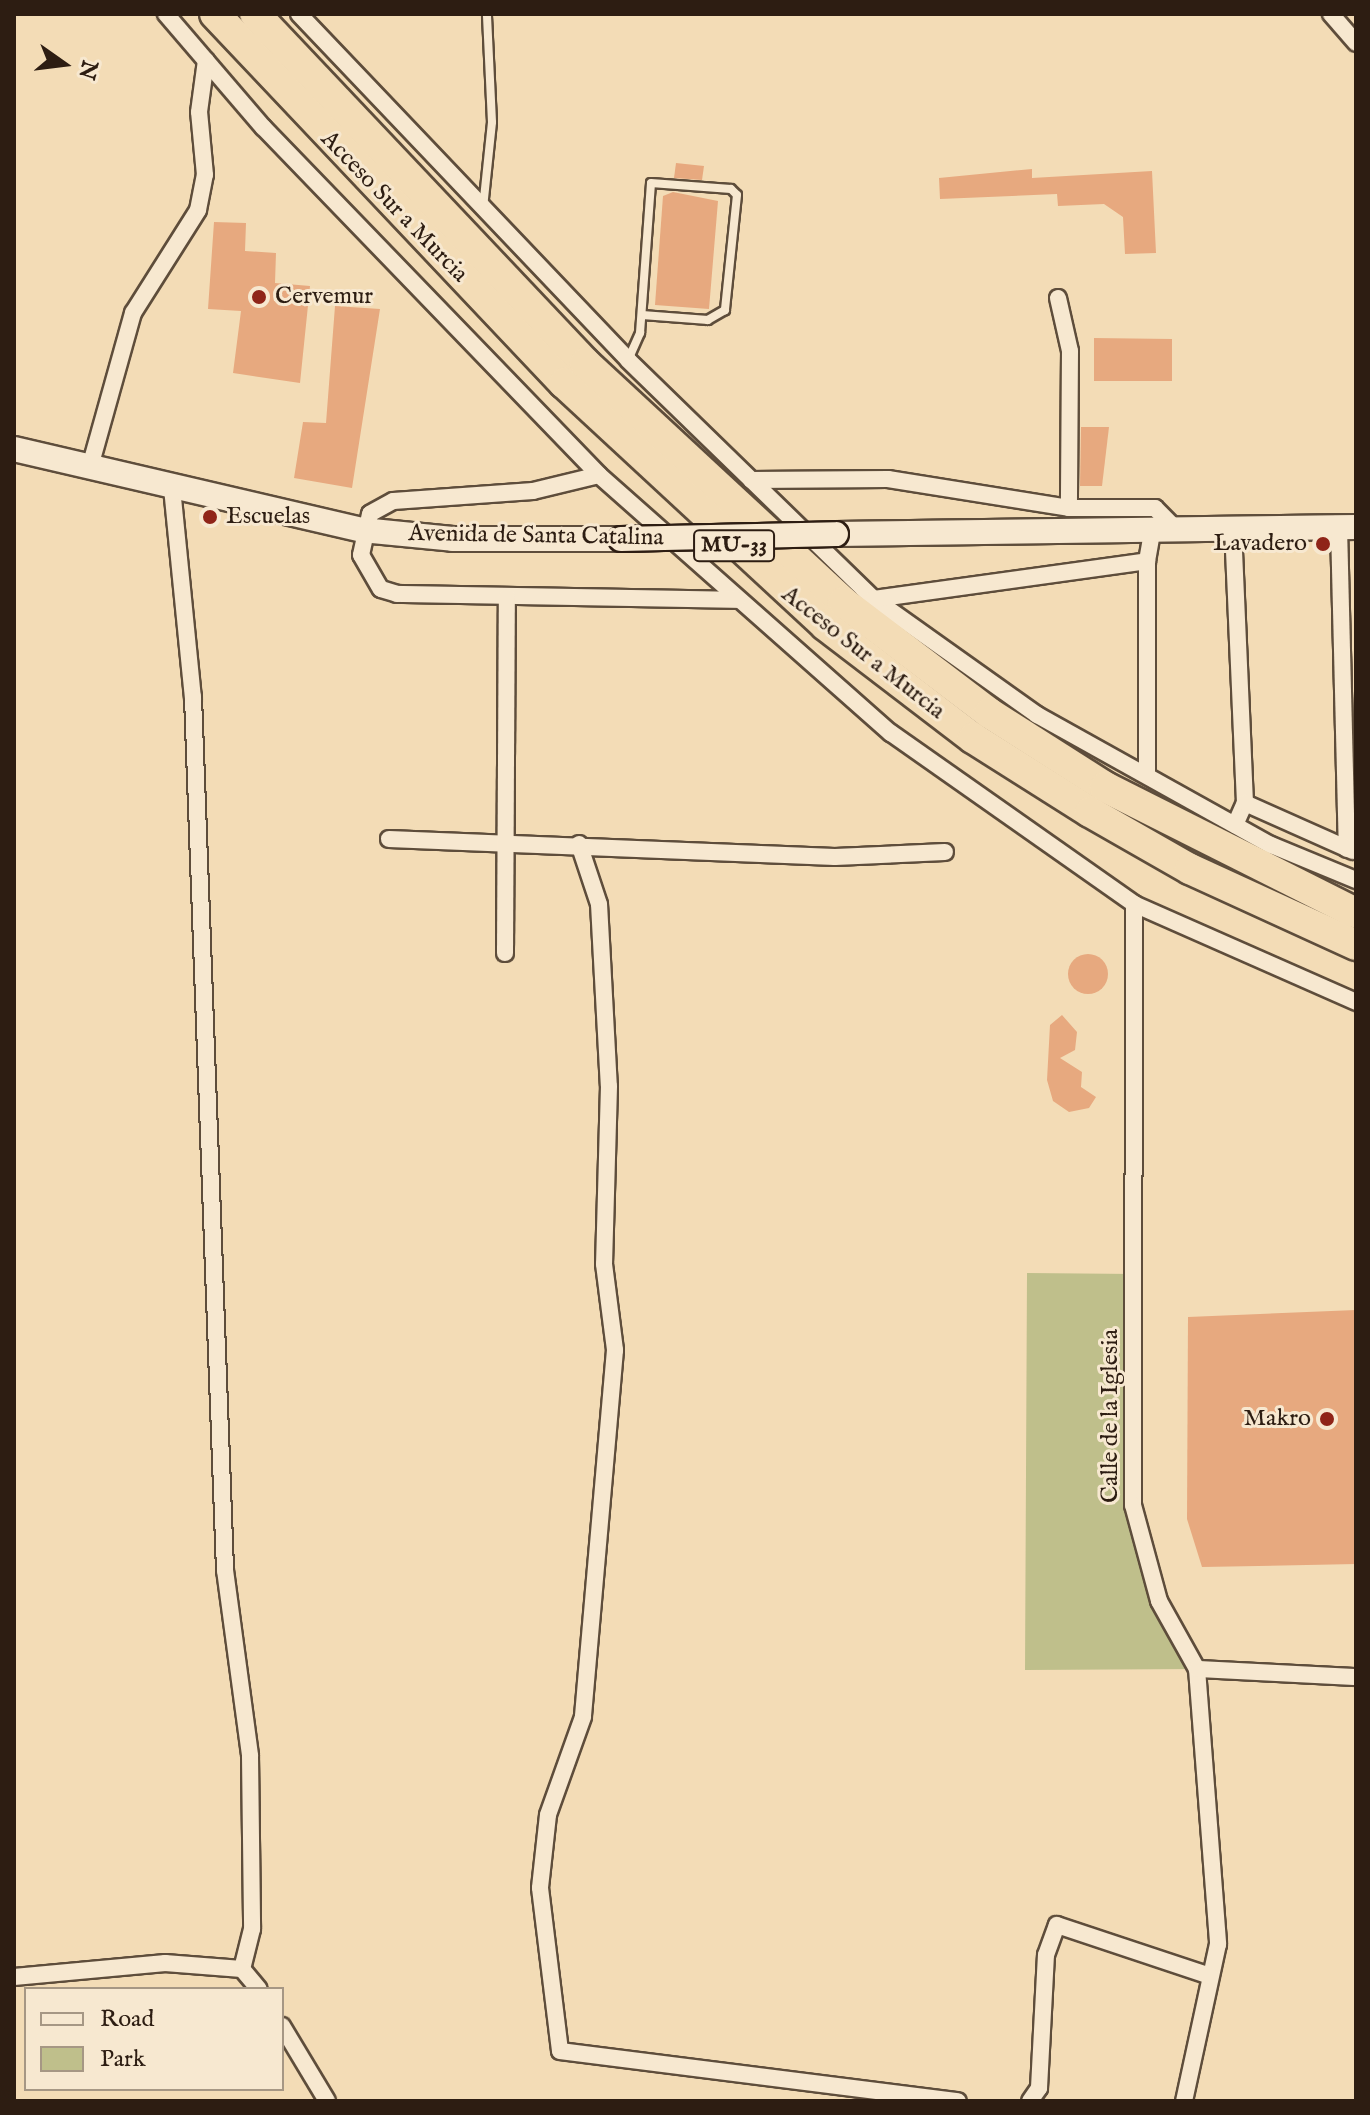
<!DOCTYPE html>
<html>
<head>
<meta charset="utf-8">
<style>
	body { margin:0 }
	#map { position:relative; width:1370px; height:2115px; overflow:hidden; background:#f3dcb6; font-family:"IM FELL English",serif }
	div>[style] { position:absolute }
	.green>* { inset:0; background:#bfbf8b }
	.building>* { inset:0; background:#e7a97f }
	.round { border-radius:50% }
	.roads { filter:drop-shadow(2px 0 #5e4d3b) drop-shadow(-2px 0 #5e4d3b) drop-shadow(0 2px #5e4d3b) drop-shadow(0 -2px #5e4d3b) }
	.lane>* { height:8px; margin:-4px; padding:0 4px; transform-origin:4px; border-radius:4px; background:#f7e8d0 }
	.street>* { height:16px; margin:-8px; padding:0 8px; transform-origin:8px; border-radius:8px; background:#f7e8d0 }
	.secondary>* { height:24px; margin:-12px; padding:0 12px; transform-origin:12px; border-radius:12px; background:#f7e8d0 }
	.highway>* { height:30px; margin:-15px; padding:0 15px; transform-origin:15px; border-radius:15px; background:#f3dcb6 }
	.bridges { filter:drop-shadow(2px 0 #2d1d12) drop-shadow(-2px 0 #2d1d12) drop-shadow(0 2px #2d1d12) drop-shadow(0 -2px #2d1d12) }
	.secondary-bridge>* { height:24px; margin:-12px; padding:0 12px; transform-origin:12px; border-radius:12px; background:#f7e8d0 }
	.dots>* { width:22px; height:22px; translate:-50% -50%; box-sizing:border-box; border:4px solid #f7e8d0; border-radius:50% }
	span { translate:-50% -50%; white-space:nowrap; text-align:center; line-height:1.15; -webkit-text-stroke:6px #f7e8d0; paint-order:stroke }
	.shield-label span { padding:2px 6px; background:#f7e8d0; border:2px solid; border-radius:6px; -webkit-text-stroke-width:0 }
	.shield-label { font-size:22px; color:#2d1d12; font-weight:700 }
	.street-label { font-size:24px; color:#2d1d12 }
	.poi-label { font-size:24px; color:#2d1d12 }
	.left { translate:0 -50%; text-align:left }
	.right { translate:-100% -50%; text-align:right }
	.frame { position:absolute; inset:0; border:16px solid #2d1d12; pointer-events:none }
	.legend { position:absolute; left:24px; top:1987px; width:260px; height:104px; box-sizing:border-box; background:#f7e8d0; border:2px solid #a69784; margin:0; padding:10px 14px; list-style:none; font-size:24px; color:#2d1d12 }
	.legend li { display:flex; align-items:center; gap:16px; height:40px }
	.legend b { width:40px; border:2px solid #a69784 }
	.north { position:absolute; left:24px; top:24px; width:80px; height:80px; -webkit-text-stroke:6px #f7e8d0; paint-order:stroke; rotate:104deg; font-size:22px; font-weight:700; line-height:32px; text-align:center; color:#2d1d12 }
	.north::after { content:''; display:block; margin:auto; width:28px; height:36px; background:#2d1d12; clip-path:polygon(50% 0,100% 100%,50% 72%,0 100%) }
</style>
</head>
<body>
<div id="map">
	<div class="green">
		<div style="clip-path:polygon(1027px 1273px,1135px 1274px,1133px 1506px,1159px 1601px,1197px 1669px,1025px 1670px)"></div>
	</div>
	<div class="building">
		<div style="clip-path:polygon(676px 163px,704px 166px,702px 180px,674px 178px)"></div>
		<div style="clip-path:polygon(1032px 169px,1032px 178px,1152px 171px,1156px 253px,1125px 254px,1123px 217px,1104px 204px,1058px 206px,1057px 194px,940px 199px,939px 178px)"></div>
		<div style="clip-path:polygon(673px 192px,718px 201px,709px 309px,655px 305px,663px 196px)"></div>
		<div style="clip-path:polygon(214px 222px,246px 223px,245px 251px,276px 253px,275px 283px,310px 286px,300px 383px,233px 373px,241px 311px,208px 309px)"></div>
		<div style="clip-path:polygon(335px 306px,380px 309px,352px 488px,294px 478px,303px 422px,326px 423px)"></div>
		<div style="clip-path:polygon(1094px 338px,1172px 339px,1172px 381px,1094px 381px)"></div>
		<div style="clip-path:polygon(1081px 427px,1109px 427px,1102px 486px,1080px 486px)"></div>
		<div class="round" style="left:1068px;top:954px;width:40px;height:40px"></div>
		<div style="clip-path:polygon(1062px 1015px,1077px 1032px,1075px 1050px,1060px 1058px,1082px 1072px,1081px 1087px,1096px 1097px,1089px 1108px,1069px 1112px,1053px 1101px,1047px 1080px,1050px 1025px)"></div>
		<div style="clip-path:polygon(1356px 1310px,1356px 1564px,1202px 1567px,1187px 1519px,1188px 1317px)"></div>
	</div>
	<div class="roads">
		<div class="lane">
			<div style="left:483px;top:208px;width:86px;rotate:-84deg"></div>
			<div style="left:492px;top:122px;width:108px;rotate:-92.7deg"></div>
			<div style="left:628px;top:360px;width:30px;rotate:-66deg"></div>
			<div style="left:640px;top:333px;width:150px;rotate:-85.8deg"></div>
			<div style="left:651px;top:183px;width:80px;rotate:4.3deg"></div>
			<div style="left:731px;top:189px;width:8px;rotate:45deg"></div>
			<div style="left:737px;top:195px;width:116px;rotate:96deg"></div>
			<div style="left:725px;top:310px;width:20px;rotate:150deg"></div>
			<div style="left:708px;top:320px;width:66px;rotate:-175.7deg"></div>
		</div>
		<div class="street">
			<div style="left:166px;top:14px;width:149px;rotate:49.4deg"></div>
			<div style="left:263px;top:127px;width:484px;rotate:46deg"></div>
			<div style="left:599px;top:475px;width:390px;rotate:41.5deg"></div>
			<div style="left:891px;top:733px;width:297px;rotate:35.1deg"></div>
			<div style="left:1134px;top:904px;width:243px;rotate:23.8deg"></div>
			<div style="left:299px;top:14px;width:477px;rotate:46.4deg"></div>
			<div style="left:628px;top:360px;width:343px;rotate:44.2deg"></div>
			<div style="left:874px;top:599px;width:200px;rotate:35.4deg"></div>
			<div style="left:1037px;top:715px;width:268px;rotate:29.1deg"></div>
			<div style="left:1271px;top:845px;width:92px;rotate:22.4deg"></div>
			<div style="left:1331px;top:14px;width:38px;rotate:49deg"></div>
			<div style="left:1058px;top:298px;width:54px;rotate:77.2deg"></div>
			<div style="left:1070px;top:351px;width:157px;rotate:90.4deg"></div>
			<div style="left:90px;top:467px;width:160px;rotate:-74.4deg"></div>
			<div style="left:133px;top:313px;width:122px;rotate:-57.7deg"></div>
			<div style="left:198px;top:210px;width:36px;rotate:-79deg"></div>
			<div style="left:205px;top:175px;width:63px;rotate:-95.4deg"></div>
			<div style="left:199px;top:112px;width:52px;rotate:-82.3deg"></div>
			<div style="left:599px;top:475px;width:68px;rotate:166.4deg"></div>
			<div style="left:533px;top:491px;width:140px;rotate:175.9deg"></div>
			<div style="left:393px;top:501px;width:26px;rotate:151deg"></div>
			<div style="left:370px;top:514px;width:42px;rotate:102.4deg"></div>
			<div style="left:361px;top:555px;width:39px;rotate:60deg"></div>
			<div style="left:381px;top:589px;width:17px;rotate:17deg"></div>
			<div style="left:397px;top:594px;width:340px;rotate:1deg"></div>
			<div style="left:751px;top:480px;width:137px;rotate:-0.4deg"></div>
			<div style="left:888px;top:479px;width:183px;rotate:9.1deg"></div>
			<div style="left:1069px;top:508px;width:86px"></div>
			<div style="left:1155px;top:508px;width:28px;rotate:45deg"></div>
			<div style="left:172px;top:488px;width:210px;rotate:84.3deg"></div>
			<div style="left:193px;top:697px;width:874px;rotate:87.9deg"></div>
			<div style="left:225px;top:1570px;width:188px;rotate:82.3deg"></div>
			<div style="left:250px;top:1756px;width:173px;rotate:89.3deg"></div>
			<div style="left:252px;top:1929px;width:41px;rotate:104deg"></div>
			<div style="left:1339px;top:527px;width:322px;rotate:88.6deg"></div>
			<div style="left:1233px;top:528px;width:275px;rotate:87.5deg"></div>
			<div style="left:1147px;top:561px;width:214px;rotate:90deg"></div>
			<div style="left:874px;top:599px;width:276px;rotate:-7.9deg"></div>
			<div style="left:1147px;top:561px;width:34px;rotate:-80deg"></div>
			<div style="left:1235px;top:825px;width:24px;rotate:-66deg"></div>
			<div style="left:1245px;top:803px;width:118px;rotate:24deg"></div>
			<div style="left:389px;top:839px;width:446px;rotate:2.3deg"></div>
			<div style="left:835px;top:857px;width:110px;rotate:-2.6deg"></div>
			<div style="left:579px;top:844px;width:63px;rotate:71.6deg"></div>
			<div style="left:599px;top:904px;width:182px;rotate:86.9deg"></div>
			<div style="left:609px;top:1086px;width:178px;rotate:91.6deg"></div>
			<div style="left:604px;top:1264px;width:87px;rotate:82.7deg"></div>
			<div style="left:615px;top:1350px;width:368px;rotate:95deg"></div>
			<div style="left:583px;top:1717px;width:104px;rotate:109.7deg"></div>
			<div style="left:548px;top:1815px;width:73px;rotate:96.3deg"></div>
			<div style="left:540px;top:1888px;width:164px;rotate:83deg"></div>
			<div style="left:560px;top:2051px;width:401px;rotate:7.2deg"></div>
			<div style="left:1134px;top:904px;width:601px;rotate:90.1deg"></div>
			<div style="left:1133px;top:1505px;width:99px;rotate:74.8deg"></div>
			<div style="left:1159px;top:1601px;width:78px;rotate:60.8deg"></div>
			<div style="left:1197px;top:1669px;width:276px;rotate:85.6deg"></div>
			<div style="left:1218px;top:1944px;width:161px;rotate:102.2deg"></div>
			<div style="left:505px;top:953px;width:356px;rotate:-89.7deg"></div>
			<div style="left:1197px;top:1669px;width:159px;rotate:2.9deg"></div>
			<div style="left:14px;top:1977px;width:152px;rotate:-5.3deg"></div>
			<div style="left:165px;top:1963px;width:77px;rotate:4.5deg"></div>
			<div style="left:242px;top:1969px;width:26px;rotate:50deg"></div>
			<div style="left:282px;top:2026px;width:87px;rotate:59deg"></div>
			<div style="left:1030px;top:2101px;width:16px;rotate:-55deg"></div>
			<div style="left:1039px;top:2088px;width:133px;rotate:-87deg"></div>
			<div style="left:1046px;top:1955px;width:32px;rotate:-70deg"></div>
			<div style="left:1057px;top:1925px;width:161px;rotate:18.4deg"></div>
		</div>
		<div class="secondary">
			<div style="left:14px;top:449px;width:357px;rotate:13.1deg"></div>
			<div style="left:362px;top:530px;width:91px;rotate:5.6deg"></div>
			<div style="left:453px;top:539px;width:168px"></div>
			<div style="left:836px;top:534px;width:520px;rotate:-0.77deg"></div>
		</div>
		<div class="highway">
			<div style="left:215px;top:14px;width:508px;rotate:46.6deg"></div>
			<div style="left:564px;top:383px;width:356px;rotate:42.8deg"></div>
			<div style="left:825px;top:625px;width:186px;rotate:37.4deg"></div>
			<div style="left:973px;top:738px;width:138px;rotate:32.3deg"></div>
			<div style="left:1090px;top:812px;width:115px;rotate:29.7deg"></div>
			<div style="left:1190px;top:869px;width:183px;rotate:24.6deg"></div>
			<div style="left:255px;top:14px;width:480px;rotate:46.6deg"></div>
			<div style="left:585px;top:363px;width:352px;rotate:42.8deg"></div>
			<div style="left:843px;top:602px;width:183px;rotate:37.2deg"></div>
			<div style="left:989px;top:713px;width:138px;rotate:32.5deg"></div>
			<div style="left:1105px;top:787px;width:281px;rotate:26.7deg"></div>
		</div>
	</div>
	<div class="bridges">
		<div class="secondary-bridge">
			<div style="left:621px;top:539px;width:215px;rotate:-1.3deg"></div>
		</div>
	</div>
	<div class="dots">
		<div style="left:259px;top:297px;background:#8f2418"></div>
		<div style="left:210px;top:517px;background:#8f2418"></div>
		<div style="left:1323px;top:544px;background:#8f2418"></div>
		<div style="left:1327px;top:1419px;background:#8f2418"></div>
	</div>
	<div class="shield-label">
		<span style="left:734px;top:546px">MU-33</span>
	</div>
	<div class="street-label">
		<span style="left:394px;top:207px;rotate:46deg">Acceso Sur a Murcia</span>
		<span style="left:536px;top:536px;rotate:1deg">Avenida de Santa Catalina</span>
		<span style="left:863px;top:653px;rotate:38deg">Acceso Sur a Murcia</span>
		<span style="left:1111px;top:1416px;rotate:-90deg">Calle de la Iglesia</span>
	</div>
	<div class="poi-label">
		<span class="left" style="left:275px;top:297px">Cervemur</span>
		<span class="left" style="left:226px;top:517px">Escuelas</span>
		<span class="right" style="left:1307px;top:544px">Lavadero</span>
		<span class="right" style="left:1311px;top:1419px">Makro</span>
	</div>
	<div class="frame"></div>
	<ul class="legend">
	<li><b style="height:10px;background:#f7e8d0"></b>Road</li>
	<li><b style="height:22px;background:#bfbf8b"></b>Park</li>
	</ul>
	<div class="north">N</div>
</div>
</body>
</html>
